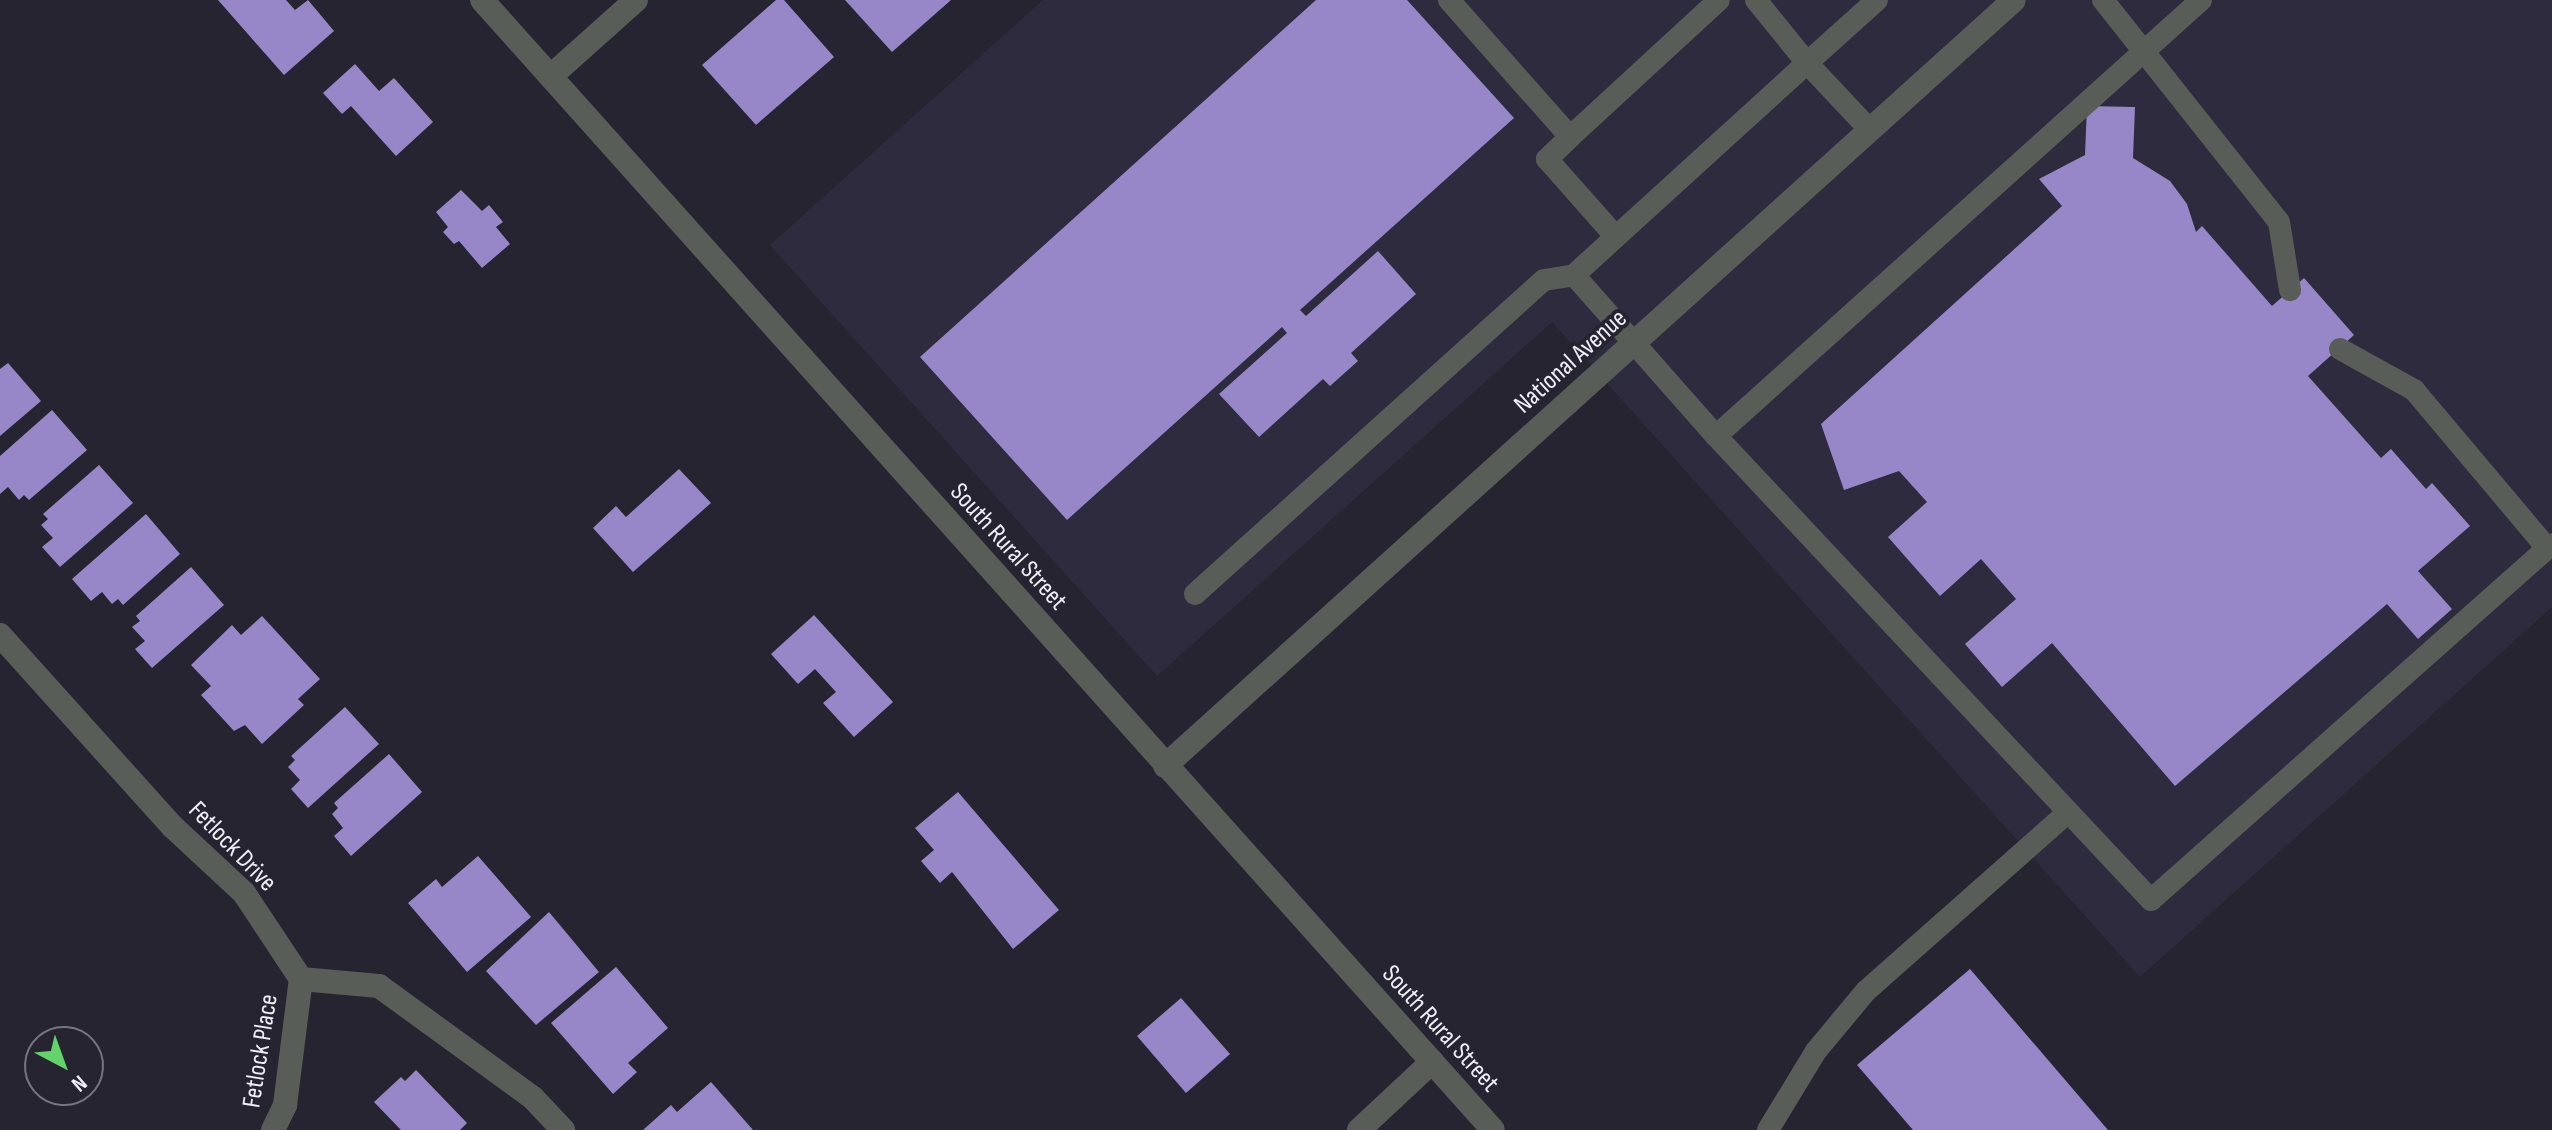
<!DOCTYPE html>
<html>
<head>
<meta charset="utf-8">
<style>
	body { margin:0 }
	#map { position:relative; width:2552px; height:1130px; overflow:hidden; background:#272431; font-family:"Sofia Sans Condensed",sans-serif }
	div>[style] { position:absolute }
	.built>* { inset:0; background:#2f2b3e }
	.building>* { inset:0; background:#9787c9 }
	.lane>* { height:22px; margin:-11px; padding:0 11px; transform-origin:11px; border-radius:11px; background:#585d58 }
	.street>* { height:24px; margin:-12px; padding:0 12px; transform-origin:12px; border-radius:12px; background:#585d58 }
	span { translate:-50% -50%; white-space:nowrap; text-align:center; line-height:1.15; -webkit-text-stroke:8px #272431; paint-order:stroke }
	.street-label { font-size:26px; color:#f0eff8 }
	.north { position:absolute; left:24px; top:1026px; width:80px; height:80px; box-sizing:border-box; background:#272431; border:2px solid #777581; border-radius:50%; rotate:139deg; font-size:22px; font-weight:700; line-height:32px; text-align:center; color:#f0eff8 }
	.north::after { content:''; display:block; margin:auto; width:28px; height:36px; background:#63d469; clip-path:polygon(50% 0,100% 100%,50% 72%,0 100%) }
</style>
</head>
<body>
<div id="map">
	<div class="built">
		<div style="clip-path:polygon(1043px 0,2552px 0,2552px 607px,2140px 977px,1552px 322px,1157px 676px,770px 245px)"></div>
	</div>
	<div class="building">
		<div style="clip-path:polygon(218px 0,286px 0,295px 10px,308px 0,334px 31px,284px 75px)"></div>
		<div style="clip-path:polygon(776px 0,784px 0,834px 57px,756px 125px,702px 65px)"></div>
		<div style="clip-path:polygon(845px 0,951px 0,892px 52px)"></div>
		<div style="clip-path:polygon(1316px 0,1407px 0,1514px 118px,1300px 310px,1306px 316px,1378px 251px,1416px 294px,1351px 353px,1358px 361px,1330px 386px,1323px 379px,1259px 437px,1219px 394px,1287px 333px,1282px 327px,1067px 520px,920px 357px)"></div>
		<div style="clip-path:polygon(355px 64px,379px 91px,394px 78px,433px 122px,396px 156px,351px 106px,342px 114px,323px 93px)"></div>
		<div style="clip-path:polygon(2087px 106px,2135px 107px,2133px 158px,2170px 181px,2187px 204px,2196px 232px,2202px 226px,2272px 306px,2304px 278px,2354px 335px,2308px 376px,2381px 458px,2391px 449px,2426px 489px,2432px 483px,2470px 526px,2418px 571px,2452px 609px,2418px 639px,2387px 604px,2175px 786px,2052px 643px,2002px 687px,1965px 644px,2016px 599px,1981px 559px,1940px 596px,1888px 537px,1927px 502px,1899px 471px,1844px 490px,1821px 424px,2062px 206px,2039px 179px,2085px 155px)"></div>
		<div style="clip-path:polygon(461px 190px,482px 211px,489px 205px,503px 222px,496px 227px,510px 244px,482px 268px,459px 241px,454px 244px,443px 232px,448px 227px,436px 212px)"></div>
		<div style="clip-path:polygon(8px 363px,41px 401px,0 436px,0 369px)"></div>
		<div style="clip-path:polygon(52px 410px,87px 450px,29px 500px,24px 495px,19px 500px,8px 487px,0 494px,0 456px)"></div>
		<div style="clip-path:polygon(99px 465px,133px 503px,60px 567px,42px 547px,53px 538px,41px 525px,48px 519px,43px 514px)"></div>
		<div style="clip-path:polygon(679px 469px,711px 503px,633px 572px,593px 528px,616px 506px,626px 517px)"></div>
		<div style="clip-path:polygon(146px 514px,180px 554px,123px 605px,118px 599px,112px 604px,102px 592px,91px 601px,72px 579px)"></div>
		<div style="clip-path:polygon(191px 567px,224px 605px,152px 668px,135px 649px,145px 641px,132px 627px,140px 621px,136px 616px)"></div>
		<div style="clip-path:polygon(814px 615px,893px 702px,854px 737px,823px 703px,836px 692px,815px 669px,798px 684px,771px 654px)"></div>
		<div style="clip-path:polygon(262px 616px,320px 679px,298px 699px,304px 705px,262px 744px,245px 725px,234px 731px,201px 695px,211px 686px,191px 665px,232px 625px,241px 635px)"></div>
		<div style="clip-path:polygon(345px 707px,379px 744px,308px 808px,291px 789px,300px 780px,288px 767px,295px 760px,291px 756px)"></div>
		<div style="clip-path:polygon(389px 754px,422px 792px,351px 856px,334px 836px,343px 828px,332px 814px,338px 808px,334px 803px)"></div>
		<div style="clip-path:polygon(958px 792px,1059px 910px,1013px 949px,952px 872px,940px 883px,921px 861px,934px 850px,915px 828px)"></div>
		<div style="clip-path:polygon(478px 856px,531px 917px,467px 972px,408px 903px,436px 879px,442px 887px)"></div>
		<div style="clip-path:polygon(549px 912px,599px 972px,536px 1025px,486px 971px)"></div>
		<div style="clip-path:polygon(616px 967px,668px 1028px,628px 1063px,637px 1072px,613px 1094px,551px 1023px)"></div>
		<div style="clip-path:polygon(1970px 969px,2108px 1130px,1913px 1130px,1857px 1065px)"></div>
		<div style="clip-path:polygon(1181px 998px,1230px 1054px,1186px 1093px,1137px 1036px)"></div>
		<div style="clip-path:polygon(416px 1070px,467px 1123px,460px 1130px,401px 1130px,374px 1102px,401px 1077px,405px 1081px)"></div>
		<div style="clip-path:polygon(711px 1082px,753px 1130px,643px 1130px,671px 1105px,677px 1112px)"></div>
	</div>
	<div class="lane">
		<div style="left:1449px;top:0;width:183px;rotate:48.5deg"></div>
		<div style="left:1570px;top:137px;width:32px;rotate:136deg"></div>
		<div style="left:1547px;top:159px;width:104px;rotate:48.5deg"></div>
		<div style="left:1756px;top:0;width:81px;rotate:51deg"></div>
		<div style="left:1807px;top:63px;width:94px;rotate:-42deg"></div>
		<div style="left:2103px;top:0;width:283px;rotate:51.6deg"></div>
		<div style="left:2279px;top:222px;width:69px;rotate:80.8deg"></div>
		<div style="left:1870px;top:130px;width:92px;rotate:-133.2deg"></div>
		<div style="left:1807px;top:63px;width:315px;rotate:137.7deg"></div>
		<div style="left:1574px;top:275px;width:215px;rotate:48.6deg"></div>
		<div style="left:1716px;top:436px;width:636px;rotate:46.85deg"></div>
		<div style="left:2151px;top:900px;width:536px;rotate:-41.6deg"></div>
		<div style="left:1570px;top:137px;width:202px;rotate:-42.6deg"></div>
		<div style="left:2340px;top:349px;width:85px;rotate:29deg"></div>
		<div style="left:2414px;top:390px;width:207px;rotate:49.9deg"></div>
		<div style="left:1716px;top:436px;width:652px;rotate:-41.95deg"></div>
		<div style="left:1195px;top:594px;width:469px;rotate:-42deg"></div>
		<div style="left:1544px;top:280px;width:30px;rotate:-9deg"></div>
		<div style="left:1768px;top:1130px;width:92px;rotate:-58.7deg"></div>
		<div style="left:1816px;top:1051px;width:78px;rotate:-50.2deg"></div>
		<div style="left:1866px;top:991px;width:270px;rotate:-41.5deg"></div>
	</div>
	<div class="street">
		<div style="left:482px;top:0;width:1516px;rotate:48.18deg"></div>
		<div style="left:551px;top:76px;width:114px;rotate:-41.8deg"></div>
		<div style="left:0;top:635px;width:258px;rotate:48deg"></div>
		<div style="left:173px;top:827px;width:97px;rotate:42.9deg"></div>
		<div style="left:244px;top:893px;width:103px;rotate:56.5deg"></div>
		<div style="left:301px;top:979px;width:78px;rotate:5.1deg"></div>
		<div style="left:379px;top:986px;width:190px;rotate:36deg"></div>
		<div style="left:533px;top:1098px;width:44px;rotate:46.8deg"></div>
		<div style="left:1165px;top:766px;width:1143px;rotate:-42.06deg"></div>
		<div style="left:273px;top:1130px;width:28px;rotate:-64deg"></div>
		<div style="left:285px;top:1105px;width:127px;rotate:-82.8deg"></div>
		<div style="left:1359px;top:1130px;width:100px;rotate:-43deg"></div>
	</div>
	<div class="street-label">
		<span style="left:1571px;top:362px;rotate:-42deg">National Avenue</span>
		<span style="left:1008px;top:547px;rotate:48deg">South Rural Street</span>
		<span style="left:232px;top:847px;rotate:46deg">Fetlock Drive</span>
		<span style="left:1440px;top:1029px;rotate:48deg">South Rural Street</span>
		<span style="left:261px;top:1051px;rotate:-81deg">Fetlock Place</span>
	</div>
	<div class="north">N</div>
</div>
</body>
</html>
